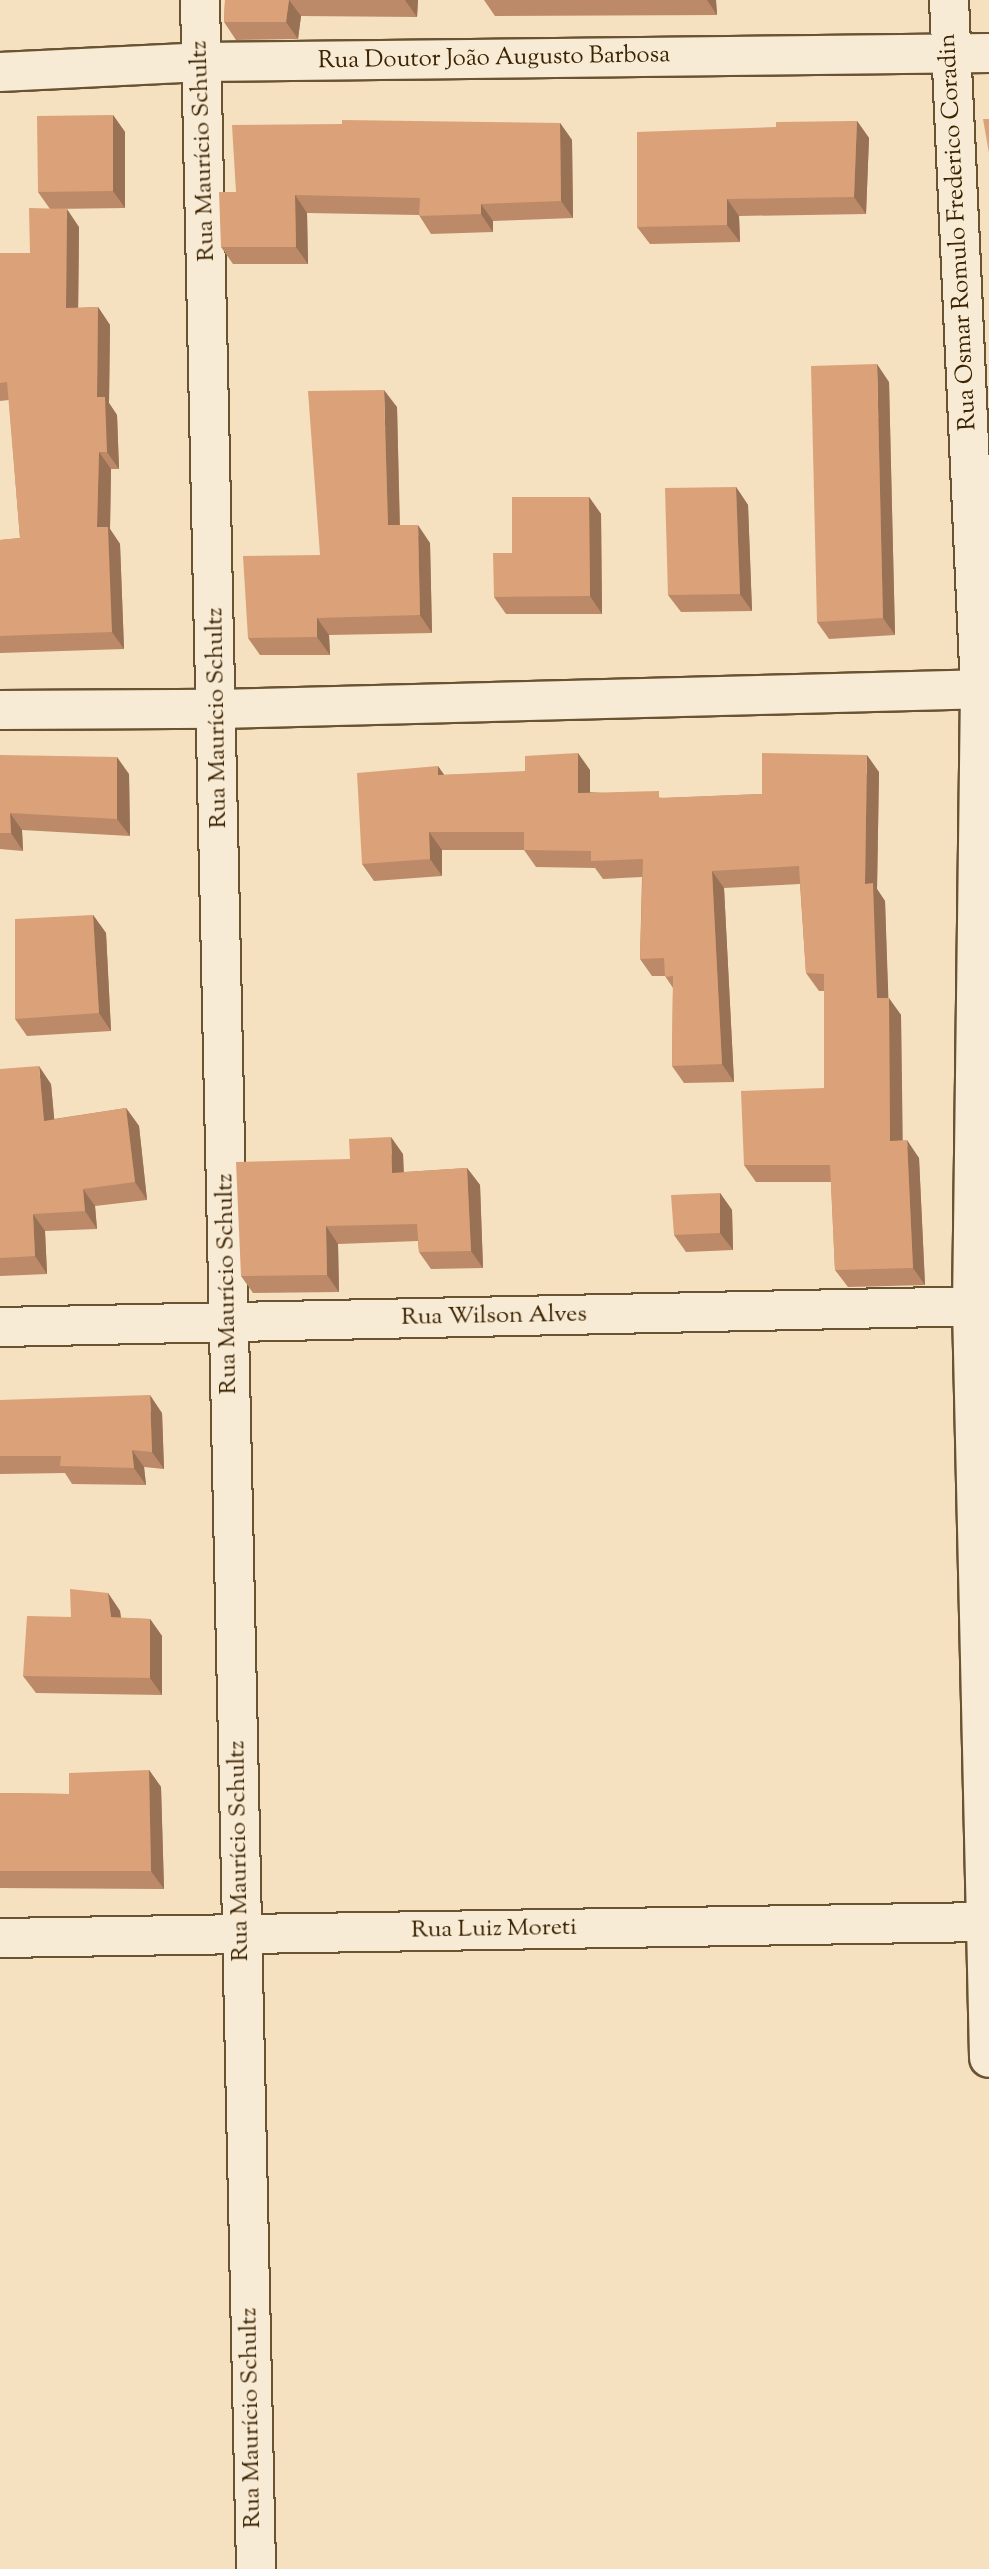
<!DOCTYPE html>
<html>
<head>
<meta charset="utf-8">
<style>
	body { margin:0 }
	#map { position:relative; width:989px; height:2569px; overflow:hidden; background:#f5e0bf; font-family:"Sorts Mill Goudy",serif }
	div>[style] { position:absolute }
	.roads { filter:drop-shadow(2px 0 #6a5331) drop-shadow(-2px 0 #6a5331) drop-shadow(0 2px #6a5331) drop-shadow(0 -2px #6a5331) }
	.minor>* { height:38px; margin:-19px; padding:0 19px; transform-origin:19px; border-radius:19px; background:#f8ebd5 }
	.wall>* { inset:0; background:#bc8a68 }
	.shaded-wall>* { inset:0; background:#997155 }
	.building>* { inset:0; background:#dba179 }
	span { translate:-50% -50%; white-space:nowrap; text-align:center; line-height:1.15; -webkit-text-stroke:5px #f8ebd5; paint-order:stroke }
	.street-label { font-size:24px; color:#3c2402 }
</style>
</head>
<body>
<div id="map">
	<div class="roads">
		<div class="minor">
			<div style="left:200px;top:0;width:2570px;rotate:88.75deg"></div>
			<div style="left:949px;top:0;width:690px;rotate:87.42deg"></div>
			<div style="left:980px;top:689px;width:618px;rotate:90.74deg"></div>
			<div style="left:972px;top:1307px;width:751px;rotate:88.7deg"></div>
			<div style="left:0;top:72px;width:202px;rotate:-2.8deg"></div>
			<div style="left:202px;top:62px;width:787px;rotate:-0.66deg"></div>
			<div style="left:0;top:710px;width:219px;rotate:-0.3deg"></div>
			<div style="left:219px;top:709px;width:770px;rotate:-1.49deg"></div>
			<div style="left:0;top:1327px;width:989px;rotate:-1.22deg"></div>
			<div style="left:0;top:1938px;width:989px;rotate:-0.93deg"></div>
		</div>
	</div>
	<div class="wall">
		<div style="clip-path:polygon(225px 0,418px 0,417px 17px,301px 16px,298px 39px,236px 40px,224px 22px)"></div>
		<div style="clip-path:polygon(484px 0,716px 0,717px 15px,495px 16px)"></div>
		<div style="clip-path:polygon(113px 115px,125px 132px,125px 208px,54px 209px,79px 227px,78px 308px,98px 307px,110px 325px,109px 403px,117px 415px,119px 469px,111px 469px,110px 529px,120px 544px,124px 649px,0 653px,0 540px,20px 538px,9px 400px,0 401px,0 253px,30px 253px,50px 209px,38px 192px)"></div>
		<div style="clip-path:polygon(857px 121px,869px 138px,866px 214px,739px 216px,740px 242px,650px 244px,637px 227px,776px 127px)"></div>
		<div style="clip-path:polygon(560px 123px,572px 140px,573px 218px,493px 221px,493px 232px,431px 234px,419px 215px,307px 213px,308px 264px,233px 264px,221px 247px,236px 192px)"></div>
		<div style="clip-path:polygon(889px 382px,895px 635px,829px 639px,817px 622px)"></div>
		<div style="clip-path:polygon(397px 407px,400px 525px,430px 543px,432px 633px,329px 635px,330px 655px,260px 655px,248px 638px,320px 555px)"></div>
		<div style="clip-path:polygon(736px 487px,748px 505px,752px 611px,681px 612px,668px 595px)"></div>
		<div style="clip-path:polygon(589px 497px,601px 514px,602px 614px,506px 614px,494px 597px,512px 553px)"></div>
		<div style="clip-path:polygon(0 755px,129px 774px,130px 836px,22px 830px,23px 851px,0 849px)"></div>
		<div style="clip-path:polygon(590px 770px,590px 792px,664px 798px,762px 794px,879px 772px,877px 889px,885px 901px,888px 998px,901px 1015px,902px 1141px,919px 1158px,925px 1285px,848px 1287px,835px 1270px,831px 1182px,756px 1182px,744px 1165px,824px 1088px,824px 991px,819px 991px,806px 973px,800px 884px,724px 888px,734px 1082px,684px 1083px,672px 1066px,673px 988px,665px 976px,652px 976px,640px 959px,642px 877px,603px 879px,595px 868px,536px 867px,524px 850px,442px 850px,442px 876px,374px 881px,362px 864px,444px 775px)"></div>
		<div style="clip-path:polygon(93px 915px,106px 933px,111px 1031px,27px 1036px,15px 1019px)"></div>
		<div style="clip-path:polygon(0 1069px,51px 1084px,54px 1119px,126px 1108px,139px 1126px,147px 1200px,95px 1206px,97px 1229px,45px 1231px,47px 1274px,0 1276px)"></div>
		<div style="clip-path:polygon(403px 1154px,404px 1172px,467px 1168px,480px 1185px,483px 1268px,431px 1269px,419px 1252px,418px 1241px,338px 1244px,339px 1292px,253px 1293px,241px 1276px,350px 1159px)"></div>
		<div style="clip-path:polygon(720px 1193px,732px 1210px,733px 1250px,686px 1252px,674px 1235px)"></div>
		<div style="clip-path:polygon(0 1400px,162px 1413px,164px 1469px,144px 1467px,146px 1485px,72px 1484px,65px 1473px,0 1474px)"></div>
		<div style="clip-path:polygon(108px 1593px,120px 1611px,121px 1618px,150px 1619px,162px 1636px,162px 1695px,36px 1693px,23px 1676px,71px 1617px)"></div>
		<div style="clip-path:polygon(149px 1770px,161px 1787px,164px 1889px,0 1888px,0 1793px,69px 1794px)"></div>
	</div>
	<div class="shaded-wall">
		<div style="clip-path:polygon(289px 0,301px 16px,298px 39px,286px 22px)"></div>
		<div style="clip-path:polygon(405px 0,418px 0,417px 17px)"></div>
		<div style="clip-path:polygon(707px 0,716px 0,717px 15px)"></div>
		<div style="clip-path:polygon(113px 115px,125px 132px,125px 208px,113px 191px)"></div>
		<div style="clip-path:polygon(857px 121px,869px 138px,866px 214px,854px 197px)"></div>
		<div style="clip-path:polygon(560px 123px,572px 140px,573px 218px,561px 201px)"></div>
		<div style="clip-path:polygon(295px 195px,307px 213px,308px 264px,296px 247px)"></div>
		<div style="clip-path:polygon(727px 199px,739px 216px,740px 242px,727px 225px)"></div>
		<div style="clip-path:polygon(481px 204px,493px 221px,493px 232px,481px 214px)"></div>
		<div style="clip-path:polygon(67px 209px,79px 227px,78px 326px,66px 308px)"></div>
		<div style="clip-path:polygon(98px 307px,110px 325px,109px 403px,117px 415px,119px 469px,107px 452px,97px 397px)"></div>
		<div style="clip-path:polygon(877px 364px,889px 382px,895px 635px,883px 618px)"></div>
		<div style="clip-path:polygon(384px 390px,397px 407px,400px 543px,388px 525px)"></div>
		<div style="clip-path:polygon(99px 452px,111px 469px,110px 529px,120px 544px,124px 649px,112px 632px,97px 527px)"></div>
		<div style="clip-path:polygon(736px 487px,748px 505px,752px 611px,740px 594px)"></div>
		<div style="clip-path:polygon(589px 497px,601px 514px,602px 614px,590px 596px)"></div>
		<div style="clip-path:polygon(418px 525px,430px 543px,432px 633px,420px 615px)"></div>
		<div style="clip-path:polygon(317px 618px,329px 635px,330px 655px,317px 637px)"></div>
		<div style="clip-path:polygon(578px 753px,590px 770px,590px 810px,578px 793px)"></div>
		<div style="clip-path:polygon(867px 755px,879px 772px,877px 889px,885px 901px,889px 1015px,877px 998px,865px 884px)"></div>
		<div style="clip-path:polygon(117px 757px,129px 774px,130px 836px,117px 819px)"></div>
		<div style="clip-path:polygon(438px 766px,450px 783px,438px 775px)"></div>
		<div style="clip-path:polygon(10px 813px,22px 830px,23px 851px,11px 833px)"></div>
		<div style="clip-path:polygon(429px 832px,442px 850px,442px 876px,430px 859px)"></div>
		<div style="clip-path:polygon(712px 871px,724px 888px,734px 1082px,722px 1064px)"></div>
		<div style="clip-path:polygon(93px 915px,106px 933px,111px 1031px,99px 1013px)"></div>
		<div style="clip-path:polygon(889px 998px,901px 1015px,903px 1159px,890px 1141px)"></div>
		<div style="clip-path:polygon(39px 1066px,51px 1084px,56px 1138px,44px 1121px)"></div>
		<div style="clip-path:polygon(126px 1108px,139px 1126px,147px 1200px,135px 1182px)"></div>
		<div style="clip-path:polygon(391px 1137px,403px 1154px,404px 1190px,392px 1173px)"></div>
		<div style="clip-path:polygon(907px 1140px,919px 1158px,925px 1285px,913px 1268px)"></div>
		<div style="clip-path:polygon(467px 1168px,480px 1185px,483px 1268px,471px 1251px)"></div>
		<div style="clip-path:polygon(83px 1189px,95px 1206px,97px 1229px,85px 1211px)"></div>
		<div style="clip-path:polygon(720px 1193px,732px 1210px,733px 1250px,720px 1233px)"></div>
		<div style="clip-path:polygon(33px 1214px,45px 1231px,47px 1274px,35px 1256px)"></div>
		<div style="clip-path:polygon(326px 1226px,338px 1244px,339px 1292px,327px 1275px)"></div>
		<div style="clip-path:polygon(150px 1395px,162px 1413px,164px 1469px,152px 1452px)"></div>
		<div style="clip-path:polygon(132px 1450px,144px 1467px,146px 1485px,134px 1468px)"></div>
		<div style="clip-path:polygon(108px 1593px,120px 1611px,123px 1635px,111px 1617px)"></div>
		<div style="clip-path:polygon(150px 1619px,162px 1636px,162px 1695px,150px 1678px)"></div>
		<div style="clip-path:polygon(149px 1770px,161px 1787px,164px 1889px,151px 1871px)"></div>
	</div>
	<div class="building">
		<div style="clip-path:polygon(225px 0,289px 0,286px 22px,224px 22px)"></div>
		<div style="clip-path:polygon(113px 115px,113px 191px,38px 192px,37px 116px)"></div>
		<div style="clip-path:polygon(983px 119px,989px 119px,989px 153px)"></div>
		<div style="clip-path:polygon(342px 120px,560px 123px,561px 201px,481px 204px,481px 214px,419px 216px,420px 198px,295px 195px,296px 247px,221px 247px,219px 192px,236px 192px,232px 125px,342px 124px)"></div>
		<div style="clip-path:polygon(857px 121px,854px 197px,727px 199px,727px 225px,637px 227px,637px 132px,776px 127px,776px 122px)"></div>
		<div style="clip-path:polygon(29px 208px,67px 209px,66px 308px,98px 307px,97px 397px,105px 397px,107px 452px,99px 452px,97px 527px,108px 527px,112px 632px,0 636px,0 540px,20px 538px,7px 382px,0 383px,0 253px,30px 253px)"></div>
		<div style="clip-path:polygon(877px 364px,883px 618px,817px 622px,811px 366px)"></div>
		<div style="clip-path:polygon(384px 390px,388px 525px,418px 525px,420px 615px,317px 618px,317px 637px,248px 638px,243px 556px,320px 555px,308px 391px)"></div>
		<div style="clip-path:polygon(736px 487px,740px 594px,668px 595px,665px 488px)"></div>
		<div style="clip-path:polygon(512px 497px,589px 497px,590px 596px,494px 597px,493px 553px,512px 553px)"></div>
		<div style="clip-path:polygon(578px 753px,578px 793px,659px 791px,659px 798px,762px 794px,762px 753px,867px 755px,865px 884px,873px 883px,877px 998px,889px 998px,890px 1141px,907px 1140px,913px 1268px,835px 1270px,830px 1165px,744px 1165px,741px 1091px,824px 1088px,824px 974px,806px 973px,799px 866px,712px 871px,722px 1064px,672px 1066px,673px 976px,665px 977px,664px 958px,640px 959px,643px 859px,591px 861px,591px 851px,524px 850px,524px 832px,429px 832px,430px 859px,362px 864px,357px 773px,438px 766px,438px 775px,525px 771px,525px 756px)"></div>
		<div style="clip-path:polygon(0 755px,117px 757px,117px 819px,10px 813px,11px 833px,0 833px)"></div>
		<div style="clip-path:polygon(93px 915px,99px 1013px,15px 1019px,15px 919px)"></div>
		<div style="clip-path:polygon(39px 1066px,44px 1121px,126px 1108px,135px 1182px,83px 1189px,85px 1211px,33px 1214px,35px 1256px,0 1258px,0 1069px)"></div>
		<div style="clip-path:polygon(391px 1137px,392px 1173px,467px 1168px,471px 1251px,419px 1252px,417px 1224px,326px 1226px,327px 1275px,241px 1276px,236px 1162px,350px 1159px,349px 1139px)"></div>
		<div style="clip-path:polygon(720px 1193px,720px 1233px,674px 1235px,671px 1195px)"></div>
		<div style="clip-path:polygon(150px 1395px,152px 1452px,132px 1450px,134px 1468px,60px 1466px,61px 1456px,0 1456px,0 1400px)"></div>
		<div style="clip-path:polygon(70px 1589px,108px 1593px,111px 1617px,150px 1619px,150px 1678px,23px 1676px,27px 1616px,71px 1617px)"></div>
		<div style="clip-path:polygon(149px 1770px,151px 1871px,0 1871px,0 1793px,69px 1794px,69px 1773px)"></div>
	</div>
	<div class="street-label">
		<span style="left:494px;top:59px;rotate:-1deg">Rua Doutor João Augusto Barbosa</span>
		<span style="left:204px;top:151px;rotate:-92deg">Rua Maurício Schultz</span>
		<span style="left:959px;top:232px;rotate:-93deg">Rua Osmar Romulo Frederico Coradin</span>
		<span style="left:218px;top:718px;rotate:-91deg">Rua Maurício Schultz</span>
		<span style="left:228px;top:1284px;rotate:-91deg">Rua Maurício Schultz</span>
		<span style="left:494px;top:1317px;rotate:-1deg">Rua Wilson Alves</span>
		<span style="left:240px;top:1851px;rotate:-91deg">Rua Maurício Schultz</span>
		<span style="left:494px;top:1930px;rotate:-1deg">Rua Luiz Moreti</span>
		<span style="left:252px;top:2418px;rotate:-91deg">Rua Maurício Schultz</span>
	</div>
</div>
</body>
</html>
